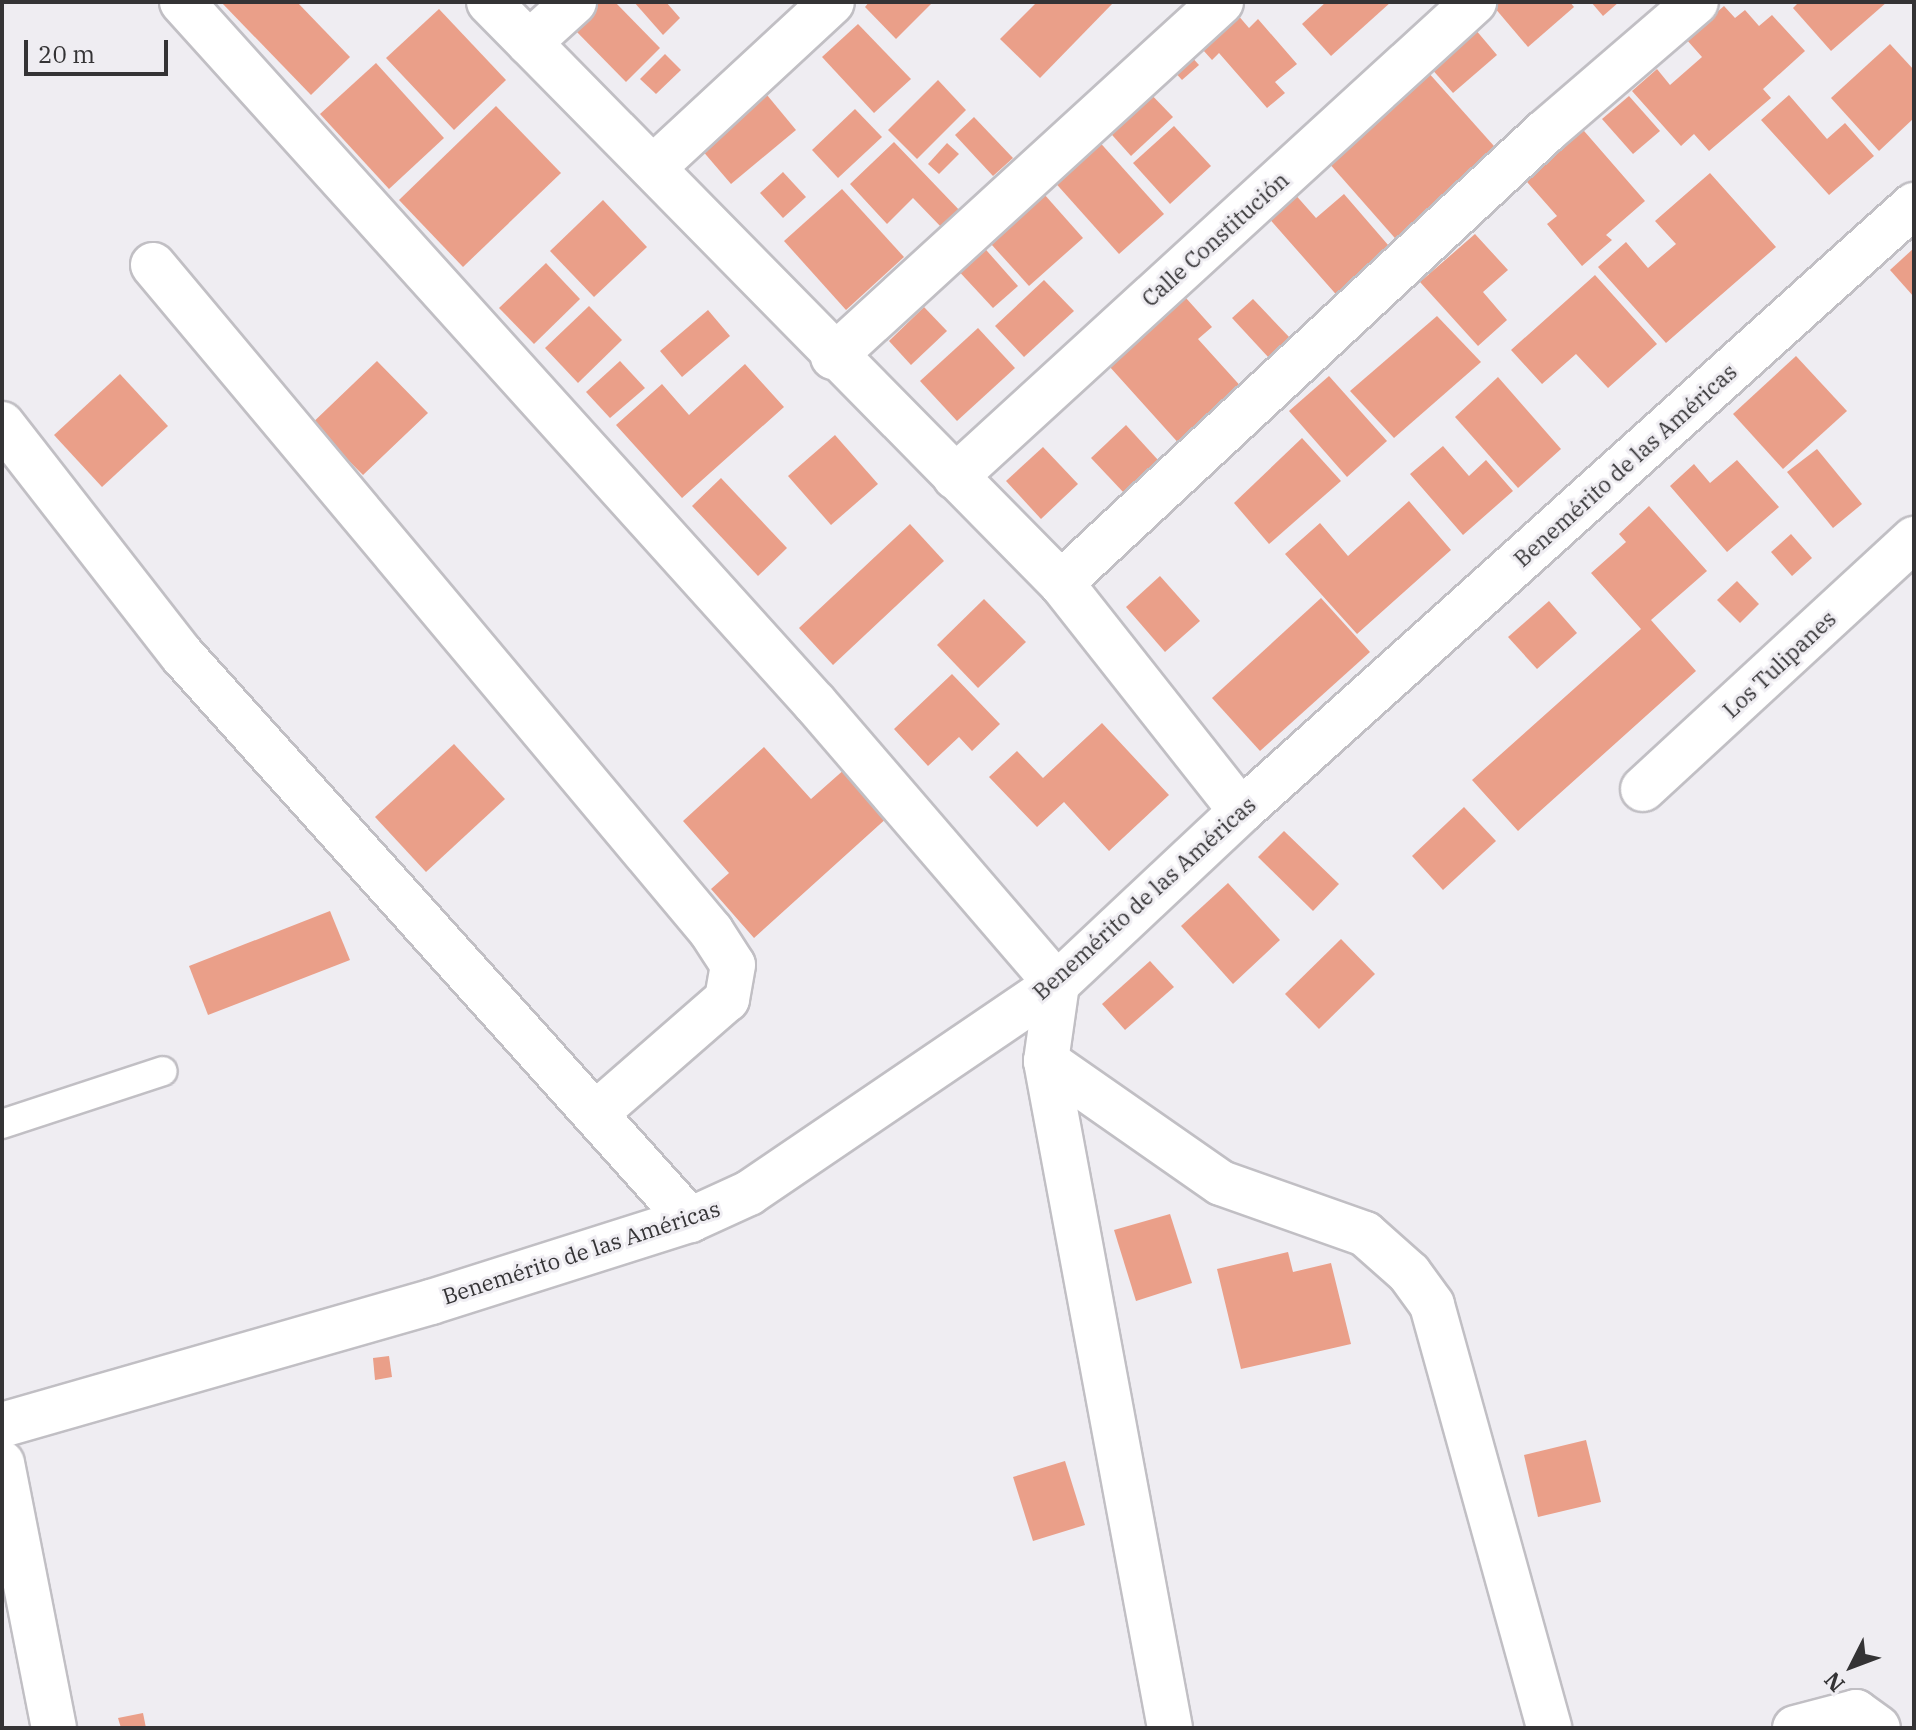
<!DOCTYPE html>
<html>
<head>
<meta charset="utf-8">
<style>
	body { margin:0 }
	#map { position:relative; width:1916px; height:1730px; overflow:hidden; background:#efedf2; font-family:"IBM Plex Serif",serif }
	div>[style] { position:absolute }
	.building>* { inset:0; background:#ea9f89 }
	.roads { filter:drop-shadow(2px 0 #c1bfc4) drop-shadow(-2px 0 #c1bfc4) drop-shadow(0 2px #c1bfc4) drop-shadow(0 -2px #c1bfc4) }
	.service>* { height:28px; margin:-14px; padding:0 14px; transform-origin:14px; border-radius:14px; background:#fff }
	.minor>* { height:44px; margin:-22px; padding:0 22px; transform-origin:22px; border-radius:22px; background:#fff }
	.tertiary>* { height:44px; margin:-22px; padding:0 22px; transform-origin:22px; border-radius:22px; background:#fff }
	span { translate:-50% -50%; white-space:nowrap; text-align:center; line-height:1.15; -webkit-text-stroke:6px #efedf2; paint-order:stroke }
	.street-label { font-size:22px; color:#343335 }
	.frame { position:absolute; inset:0; border:4px solid #343335; pointer-events:none }
	.north { position:absolute; left:1812px; top:1626px; width:80px; height:80px; -webkit-text-stroke:6px #efedf2; paint-order:stroke; rotate:228deg; font-size:22px; font-weight:700; line-height:32px; text-align:center; color:#343335 }
	.north::after { content:''; display:block; margin:auto; width:28px; height:36px; background:#343335; clip-path:polygon(50% 0,100% 100%,50% 72%,0 100%) }
	.scale { position:absolute; left:24px; top:40px; width:144px; height:36px; box-sizing:border-box; border:4px solid #343335; border-top:0; padding-left:10px; font-size:24px; line-height:28px; white-space:nowrap; color:#343335; -webkit-text-stroke:6px #efedf2; paint-order:stroke }
</style>
</head>
<body>
<div id="map">
	<div class="building">
		<div style="clip-path:polygon(221px 2px,297px 2px,350px 57px,311px 95px)"></div>
		<div style="clip-path:polygon(598px 2px,615px 2px,660px 48px,626px 82px,572px 27px)"></div>
		<div style="clip-path:polygon(634px 2px,666px 2px,680px 18px,663px 35px)"></div>
		<div style="clip-path:polygon(869px 2px,933px 2px,896px 39px,865px 7px)"></div>
		<div style="clip-path:polygon(1037px 2px,1114px 2px,1040px 78px,1000px 39px)"></div>
		<div style="clip-path:polygon(1326px 2px,1391px 2px,1331px 56px,1302px 24px)"></div>
		<div style="clip-path:polygon(1500px 2px,1570px 2px,1574px 7px,1528px 47px,1494px 7px)"></div>
		<div style="clip-path:polygon(1591px 2px,1619px 2px,1603px 16px)"></div>
		<div style="clip-path:polygon(1799px 2px,1887px 2px,1831px 51px,1793px 8px)"></div>
		<div style="clip-path:polygon(1724px 6px,1735px 18px,1745px 10px,1759px 26px,1772px 15px,1805px 51px,1763px 89px,1771px 98px,1709px 151px,1694px 134px,1681px 146px,1632px 91px,1657px 69px,1670px 85px,1702px 57px,1686px 39px)"></div>
		<div style="clip-path:polygon(1231px 7px,1249px 28px,1258px 19px,1297px 64px,1275px 82px,1285px 93px,1267px 108px,1219px 53px,1212px 60px,1194px 40px)"></div>
		<div style="clip-path:polygon(439px 9px,506px 80px,454px 130px,386px 58px)"></div>
		<div style="clip-path:polygon(858px 24px,911px 79px,874px 113px,822px 57px)"></div>
		<div style="clip-path:polygon(1475px 29px,1497px 55px,1453px 93px,1430px 67px)"></div>
		<div style="clip-path:polygon(1180px 44px,1199px 65px,1182px 80px,1163px 59px)"></div>
		<div style="clip-path:polygon(1890px 44px,1914px 70px,1914px 118px,1879px 151px,1831px 98px)"></div>
		<div style="clip-path:polygon(665px 54px,681px 70px,656px 94px,640px 79px)"></div>
		<div style="clip-path:polygon(376px 63px,444px 138px,389px 189px,320px 114px)"></div>
		<div style="clip-path:polygon(1427px 71px,1502px 155px,1401px 245px,1327px 161px)"></div>
		<div style="clip-path:polygon(938px 80px,966px 110px,917px 159px,888px 130px)"></div>
		<div style="clip-path:polygon(1145px 88px,1173px 117px,1131px 156px,1104px 126px)"></div>
		<div style="clip-path:polygon(767px 95px,796px 130px,731px 184px,701px 149px)"></div>
		<div style="clip-path:polygon(1789px 95px,1827px 139px,1845px 123px,1874px 156px,1829px 195px,1761px 120px)"></div>
		<div style="clip-path:polygon(1629px 96px,1660px 131px,1633px 154px,1602px 119px)"></div>
		<div style="clip-path:polygon(496px 106px,561px 173px,463px 267px,399px 200px)"></div>
		<div style="clip-path:polygon(855px 109px,882px 137px,838px 178px,812px 150px)"></div>
		<div style="clip-path:polygon(974px 117px,1013px 158px,993px 176px,955px 135px)"></div>
		<div style="clip-path:polygon(1578px 124px,1645px 201px,1606px 235px,1612px 240px,1582px 266px,1547px 224px,1557px 216px,1520px 174px)"></div>
		<div style="clip-path:polygon(1174px 126px,1211px 166px,1170px 204px,1133px 163px)"></div>
		<div style="clip-path:polygon(1096px 138px,1164px 214px,1119px 254px,1051px 178px)"></div>
		<div style="clip-path:polygon(894px 142px,963px 214px,944px 230px,913px 198px,887px 224px,850px 184px)"></div>
		<div style="clip-path:polygon(947px 143px,959px 154px,939px 174px,928px 164px)"></div>
		<div style="clip-path:polygon(783px 172px,806px 197px,783px 218px,760px 193px)"></div>
		<div style="clip-path:polygon(1710px 173px,1776px 247px,1666px 343px,1598px 267px,1626px 242px,1648px 268px,1676px 244px,1655px 221px)"></div>
		<div style="clip-path:polygon(1036px 185px,1083px 238px,1029px 286px,982px 234px)"></div>
		<div style="clip-path:polygon(842px 189px,904px 257px,846px 310px,784px 241px)"></div>
		<div style="clip-path:polygon(1293px 192px,1316px 218px,1344px 194px,1395px 253px,1341px 300px,1266px 215px)"></div>
		<div style="clip-path:polygon(603px 200px,647px 247px,594px 297px,550px 251px)"></div>
		<div style="clip-path:polygon(1475px 234px,1508px 270px,1483px 292px,1507px 320px,1478px 346px,1420px 282px)"></div>
		<div style="clip-path:polygon(980px 243px,1018px 286px,993px 308px,954px 266px)"></div>
		<div style="clip-path:polygon(1914px 248px,1914px 297px,1890px 270px)"></div>
		<div style="clip-path:polygon(546px 263px,580px 299px,534px 344px,499px 308px)"></div>
		<div style="clip-path:polygon(1595px 275px,1657px 344px,1608px 388px,1576px 354px,1542px 384px,1511px 350px)"></div>
		<div style="clip-path:polygon(1044px 280px,1074px 311px,1024px 357px,995px 326px)"></div>
		<div style="clip-path:polygon(1186px 298px,1212px 327px,1198px 339px,1245px 391px,1182px 447px,1109px 366px)"></div>
		<div style="clip-path:polygon(1253px 299px,1291px 339px,1269px 358px,1232px 318px)"></div>
		<div style="clip-path:polygon(589px 306px,622px 340px,578px 383px,545px 348px)"></div>
		<div style="clip-path:polygon(924px 307px,947px 331px,911px 365px,889px 341px)"></div>
		<div style="clip-path:polygon(708px 310px,730px 336px,682px 377px,660px 351px)"></div>
		<div style="clip-path:polygon(1437px 316px,1481px 362px,1394px 438px,1350px 391px)"></div>
		<div style="clip-path:polygon(978px 328px,1015px 368px,957px 421px,920px 381px)"></div>
		<div style="clip-path:polygon(1796px 356px,1847px 411px,1783px 469px,1733px 414px)"></div>
		<div style="clip-path:polygon(377px 361px,428px 413px,363px 475px,343px 455px,335px 462px,305px 430px)"></div>
		<div style="clip-path:polygon(620px 361px,645px 388px,610px 418px,586px 392px)"></div>
		<div style="clip-path:polygon(745px 364px,784px 407px,682px 498px,616px 425px,662px 384px,689px 415px)"></div>
		<div style="clip-path:polygon(120px 374px,168px 426px,102px 487px,54px 435px)"></div>
		<div style="clip-path:polygon(1329px 376px,1387px 441px,1347px 477px,1289px 411px)"></div>
		<div style="clip-path:polygon(1498px 377px,1561px 449px,1518px 488px,1455px 417px)"></div>
		<div style="clip-path:polygon(1126px 425px,1158px 460px,1124px 493px,1091px 458px)"></div>
		<div style="clip-path:polygon(835px 435px,878px 484px,831px 525px,788px 476px)"></div>
		<div style="clip-path:polygon(1302px 438px,1341px 481px,1269px 544px,1234px 503px)"></div>
		<div style="clip-path:polygon(1443px 446px,1469px 476px,1486px 460px,1513px 491px,1463px 535px,1410px 474px)"></div>
		<div style="clip-path:polygon(1043px 447px,1078px 484px,1041px 519px,1006px 481px)"></div>
		<div style="clip-path:polygon(1817px 449px,1862px 504px,1833px 528px,1787px 472px)"></div>
		<div style="clip-path:polygon(1737px 460px,1779px 507px,1727px 552px,1670px 486px,1694px 464px,1710px 483px)"></div>
		<div style="clip-path:polygon(721px 478px,787px 548px,758px 576px,692px 506px)"></div>
		<div style="clip-path:polygon(1409px 501px,1451px 550px,1357px 634px,1285px 554px,1320px 523px,1348px 556px)"></div>
		<div style="clip-path:polygon(1649px 506px,1707px 571px,1651px 620px,1696px 671px,1518px 831px,1472px 780px,1641px 629px,1591px 573px,1626px 542px,1619px 534px)"></div>
		<div style="clip-path:polygon(910px 524px,944px 561px,833px 665px,799px 628px)"></div>
		<div style="clip-path:polygon(1791px 534px,1812px 558px,1792px 576px,1771px 552px)"></div>
		<div style="clip-path:polygon(1160px 576px,1200px 621px,1165px 652px,1126px 607px)"></div>
		<div style="clip-path:polygon(1737px 581px,1759px 604px,1740px 623px,1717px 600px)"></div>
		<div style="clip-path:polygon(1321px 598px,1370px 652px,1260px 751px,1212px 698px)"></div>
		<div style="clip-path:polygon(984px 599px,1026px 642px,978px 688px,937px 645px)"></div>
		<div style="clip-path:polygon(1549px 601px,1577px 633px,1537px 669px,1508px 637px)"></div>
		<div style="clip-path:polygon(952px 674px,1000px 724px,972px 751px,959px 737px,928px 766px,894px 729px)"></div>
		<div style="clip-path:polygon(1102px 723px,1169px 795px,1109px 851px,1064px 802px,1037px 827px,989px 777px,1017px 751px,1043px 778px)"></div>
		<div style="clip-path:polygon(454px 744px,505px 799px,426px 872px,375px 817px)"></div>
		<div style="clip-path:polygon(764px 747px,811px 799px,846px 768px,889px 816px,754px 938px,711px 889px,729px 873px,683px 821px)"></div>
		<div style="clip-path:polygon(1464px 807px,1496px 841px,1443px 890px,1412px 856px)"></div>
		<div style="clip-path:polygon(1284px 831px,1339px 884px,1313px 911px,1258px 857px)"></div>
		<div style="clip-path:polygon(1228px 883px,1280px 940px,1233px 984px,1181px 926px)"></div>
		<div style="clip-path:polygon(330px 911px,350px 960px,208px 1015px,189px 966px)"></div>
		<div style="clip-path:polygon(1341px 939px,1375px 974px,1319px 1029px,1285px 994px)"></div>
		<div style="clip-path:polygon(1150px 961px,1174px 987px,1125px 1030px,1102px 1004px)"></div>
		<div style="clip-path:polygon(1170px 1214px,1192px 1283px,1136px 1301px,1114px 1230px)"></div>
		<div style="clip-path:polygon(1288px 1252px,1293px 1272px,1331px 1263px,1351px 1344px,1241px 1369px,1217px 1269px)"></div>
		<div style="clip-path:polygon(389px 1356px,392px 1377px,375px 1380px,373px 1358px)"></div>
		<div style="clip-path:polygon(1586px 1440px,1601px 1502px,1538px 1517px,1524px 1455px)"></div>
		<div style="clip-path:polygon(1065px 1461px,1085px 1525px,1033px 1541px,1013px 1477px)"></div>
		<div style="clip-path:polygon(143px 1713px,146px 1728px,121px 1728px,118px 1718px)"></div>
	</div>
	<div class="roads">
		<div class="service">
			<div style="left:2px;top:1124px;width:169px;rotate:-18.2deg"></div>
		</div>
		<div class="minor">
			<div style="left:182px;top:2px;width:945px;rotate:47.92deg"></div>
			<div style="left:815px;top:703px;width:371px;rotate:49.3deg"></div>
			<div style="left:1057px;top:984px;width:78px;rotate:98.1deg"></div>
			<div style="left:1046px;top:1061px;width:678px;rotate:79.47deg"></div>
			<div style="left:489px;top:2px;width:815px;rotate:45.45deg"></div>
			<div style="left:1061px;top:583px;width:290px;rotate:51.7deg"></div>
			<div style="left:529px;top:43px;width:61px;rotate:-42.3deg"></div>
			<div style="left:655px;top:166px;width:241px;rotate:-42.8deg"></div>
			<div style="left:153px;top:265px;width:869px;rotate:50.04deg"></div>
			<div style="left:711px;top:931px;width:40px;rotate:57.1deg"></div>
			<div style="left:733px;top:965px;width:35px;rotate:100deg"></div>
			<div style="left:727px;top:999px;width:175px;rotate:138.9deg"></div>
			<div style="left:833px;top:357px;width:526px;rotate:-42.46deg"></div>
			<div style="left:2px;top:424px;width:293px;rotate:52.1deg"></div>
			<div style="left:182px;top:655px;width:760px;rotate:48.04deg"></div>
			<div style="left:955px;top:477px;width:704px;rotate:-42.47deg"></div>
			<div style="left:1061px;top:583px;width:662px;rotate:-42.98deg"></div>
			<div style="left:1545px;top:132px;width:199px;rotate:-40.7deg"></div>
			<div style="left:1643px;top:789px;width:369px;rotate:-42.7deg"></div>
			<div style="left:1046px;top:1061px;width:213px;rotate:34.9deg"></div>
			<div style="left:1221px;top:1183px;width:153px;rotate:19.5deg"></div>
			<div style="left:1365px;top:1234px;width:59px;rotate:41.6deg"></div>
			<div style="left:1409px;top:1273px;width:39px;rotate:54deg"></div>
			<div style="left:1432px;top:1305px;width:439px;rotate:74.5deg"></div>
			<div style="left:2px;top:1425px;width:446px;rotate:-16deg"></div>
			<div style="left:431px;top:1302px;width:272px;rotate:-17.6deg"></div>
			<div style="left:690px;top:1220px;width:65px;rotate:-24.6deg"></div>
			<div style="left:749px;top:1193px;width:372px;rotate:-34.2deg"></div>
			<div style="left:1057px;top:984px;width:253px;rotate:-43.2deg"></div>
			<div style="left:1241px;top:811px;width:906px;rotate:-42deg"></div>
			<div style="left:1795px;top:1728px;width:63px;rotate:-14.7deg"></div>
			<div style="left:1856px;top:1712px;width:27px;rotate:36deg"></div>
		</div>
		<div class="tertiary">
			<div style="left:2px;top:1463px;width:270px;rotate:78.9deg"></div>
		</div>
	</div>
	<div class="street-label">
		<span style="left:1215px;top:239px;rotate:-42deg">Calle Constitución</span>
		<span style="left:1625px;top:465px;rotate:-42deg">Benemérito de las Américas</span>
		<span style="left:1779px;top:664px;rotate:-43deg">Los Tulipanes</span>
		<span style="left:1144px;top:898px;rotate:-42deg">Benemérito de las Américas</span>
		<span style="left:581px;top:1252px;rotate:-18deg">Benemérito de las Américas</span>
	</div>
	<div class="frame"></div>
	<div class="north">N</div>
	<div class="scale">20 m</div>
</div>
</body>
</html>
